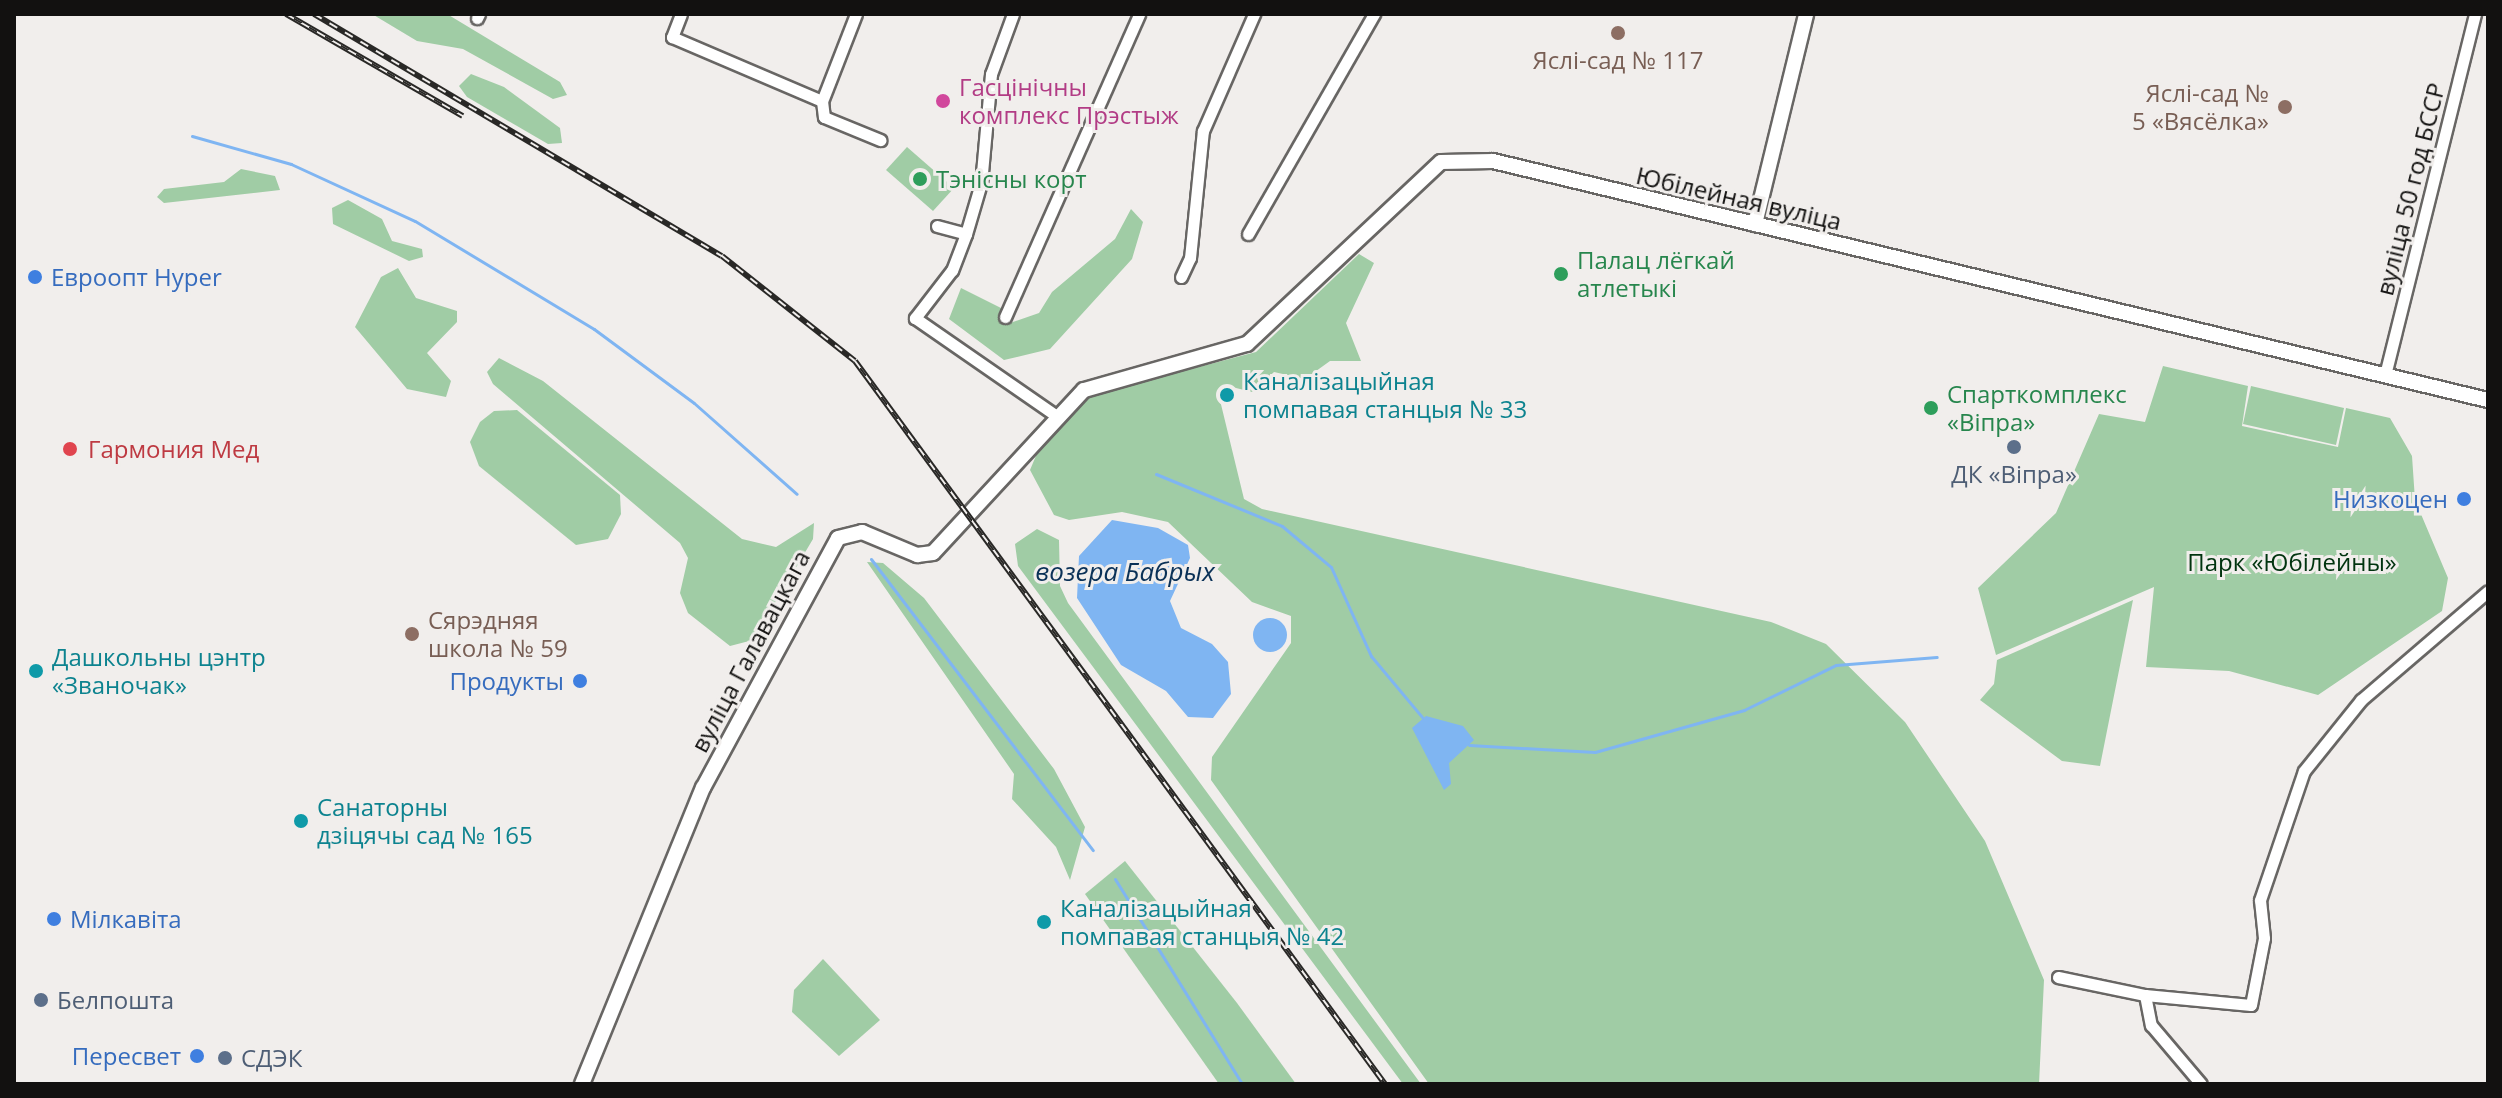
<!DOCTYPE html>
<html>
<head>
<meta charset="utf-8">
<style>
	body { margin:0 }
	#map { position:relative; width:2502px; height:1098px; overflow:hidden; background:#f1eeec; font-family:"Open Sans",sans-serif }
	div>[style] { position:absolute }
	.green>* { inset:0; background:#a0cca5 }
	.water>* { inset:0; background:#7fb5f2 }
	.round { border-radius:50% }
	.stream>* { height:3px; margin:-1.5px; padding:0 1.5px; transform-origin:1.5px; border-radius:1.5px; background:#7fb5f2 }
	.roads { filter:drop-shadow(2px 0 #686664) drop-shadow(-2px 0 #686664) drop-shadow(0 2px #686664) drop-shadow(0 -2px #686664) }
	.street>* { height:11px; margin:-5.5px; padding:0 5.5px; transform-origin:5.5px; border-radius:5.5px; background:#fff }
	.secondary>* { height:14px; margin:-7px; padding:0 7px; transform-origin:7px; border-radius:7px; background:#fff }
	.rail>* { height:6px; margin-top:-3px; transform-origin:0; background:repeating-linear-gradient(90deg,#f1eeec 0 9px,#292826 0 18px); box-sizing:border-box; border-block:2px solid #292826 }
	.dots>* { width:22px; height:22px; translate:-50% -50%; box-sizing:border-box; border:4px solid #f1eeec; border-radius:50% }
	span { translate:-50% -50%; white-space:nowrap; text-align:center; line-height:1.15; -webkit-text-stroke:6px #f1eeec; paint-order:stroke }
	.education-label { font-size:24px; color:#785e54 }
	.right { translate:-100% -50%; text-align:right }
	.left { translate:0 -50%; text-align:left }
	.hotel-label { font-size:24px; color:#b23c85 }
	.leisure-label { font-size:24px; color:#27864d }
	.street-label { font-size:24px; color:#121110 }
	.shop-label { font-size:24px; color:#366cbe }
	.culture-label { font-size:24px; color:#0d838f }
	.health-label { font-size:24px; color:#be3a42 }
	.service-label { font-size:24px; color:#4e5e75 }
	.park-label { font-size:24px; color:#01340f }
	.water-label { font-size:26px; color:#0a3157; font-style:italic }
	.frame { position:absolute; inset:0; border:16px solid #121110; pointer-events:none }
</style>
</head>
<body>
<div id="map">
	<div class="green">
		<div style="clip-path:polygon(372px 14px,447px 14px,560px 82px,567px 95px,553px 99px,463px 49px,417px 41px)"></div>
		<div style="clip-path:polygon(471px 74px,504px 87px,560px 128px,562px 143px,548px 144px,467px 97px,459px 86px)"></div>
		<div style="clip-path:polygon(907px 147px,954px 188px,933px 211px,886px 170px)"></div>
		<div style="clip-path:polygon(241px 169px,275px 176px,280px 190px,164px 203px,157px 197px,164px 189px,224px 182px)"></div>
		<div style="clip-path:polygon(348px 200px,382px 219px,392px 241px,422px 249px,423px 257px,409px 261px,333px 224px,332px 208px)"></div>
		<div style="clip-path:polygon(1131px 209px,1143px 222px,1132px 259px,1050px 349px,1004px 360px,949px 319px,961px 288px,1003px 309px,1000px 317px,1010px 323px,1039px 313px,1052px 292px,1115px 239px)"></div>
		<div style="clip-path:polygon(1359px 254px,1374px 263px,1346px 323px,1361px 361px,1330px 361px,1305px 379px,1274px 372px,1252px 392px,1228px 386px,1218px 392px,1244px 499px,1262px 509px,1771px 622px,1826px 644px,1905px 722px,1985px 841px,2044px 980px,2039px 1084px,1429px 1084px,1211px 780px,1212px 757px,1291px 643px,1291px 616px,1252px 602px,1168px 522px,1122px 512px,1069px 520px,1054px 515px,1030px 470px,1038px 451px,1092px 395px,1256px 352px)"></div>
		<div style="clip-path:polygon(398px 268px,416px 298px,457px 311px,457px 322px,427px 353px,451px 381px,446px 397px,407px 389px,355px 327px,381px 277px)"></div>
		<div style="clip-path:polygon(499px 358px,543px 381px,742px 539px,776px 547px,814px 523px,813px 539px,753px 640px,730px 646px,688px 613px,680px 593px,688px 558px,680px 543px,493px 384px,487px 372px)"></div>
		<div style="clip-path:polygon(2163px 366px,2248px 386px,2242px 426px,2338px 447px,2346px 408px,2390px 418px,2412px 456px,2415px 500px,2448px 578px,2442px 611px,2318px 695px,2229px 671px,2146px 667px,2154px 587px,1996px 655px,1978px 588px,2056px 513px,2099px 414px,2145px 422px)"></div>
		<div style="clip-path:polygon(2251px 386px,2344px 408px,2336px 445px,2243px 424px)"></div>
		<div style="clip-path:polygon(517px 410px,620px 495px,621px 514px,608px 539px,576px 545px,479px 466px,470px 442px,480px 422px,494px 411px)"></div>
		<div style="clip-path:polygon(1037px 529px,1059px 540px,1060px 586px,1068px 603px,1421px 1084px,1403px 1084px,1018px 566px,1015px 544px)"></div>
		<div style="clip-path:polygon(867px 562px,883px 563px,924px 598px,1054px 769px,1085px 827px,1070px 880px,1056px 847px,1012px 799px,1014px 774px)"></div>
		<div style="clip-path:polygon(2133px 600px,2100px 766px,2062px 761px,1980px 700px,1994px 684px,1997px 660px)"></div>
		<div style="clip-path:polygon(1125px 861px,1237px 1003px,1296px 1084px,1219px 1084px,1085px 894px)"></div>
		<div style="clip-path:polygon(823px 959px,880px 1020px,839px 1056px,792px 1012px,794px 990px)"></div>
	</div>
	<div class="water">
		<div style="clip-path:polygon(1112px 520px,1158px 528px,1188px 545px,1190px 558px,1170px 601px,1181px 628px,1212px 644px,1228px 662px,1231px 694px,1213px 718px,1188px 717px,1166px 691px,1121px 665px,1077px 598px,1079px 556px)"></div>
		<div class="round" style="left:1253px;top:618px;width:34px;height:34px"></div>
		<div style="clip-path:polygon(1426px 716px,1463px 726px,1474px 740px,1449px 763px,1451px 784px,1444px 790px,1412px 728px)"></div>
	</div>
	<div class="stream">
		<div style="left:192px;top:136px;width:103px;rotate:15.8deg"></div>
		<div style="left:291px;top:164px;width:136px;rotate:24.7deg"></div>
		<div style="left:415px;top:221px;width:209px;rotate:31.1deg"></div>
		<div style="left:594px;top:329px;width:124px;rotate:36.5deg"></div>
		<div style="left:694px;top:403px;width:137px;rotate:41.5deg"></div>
		<div style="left:1156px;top:474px;width:136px;rotate:22.4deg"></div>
		<div style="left:1282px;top:526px;width:64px;rotate:39.9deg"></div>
		<div style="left:1331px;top:567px;width:98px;rotate:65.8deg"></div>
		<div style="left:1371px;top:656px;width:80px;rotate:50.1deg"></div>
		<div style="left:871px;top:559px;width:366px;rotate:52.7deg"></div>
		<div style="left:1469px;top:745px;width:126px;rotate:3.2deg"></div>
		<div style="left:1595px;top:752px;width:155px;rotate:-15.7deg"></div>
		<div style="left:1744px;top:710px;width:102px;rotate:-26.1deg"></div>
		<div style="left:1836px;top:665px;width:101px;rotate:-4.5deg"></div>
		<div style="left:1115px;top:879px;width:241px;rotate:58.2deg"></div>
	</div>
	<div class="roads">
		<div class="street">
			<div style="left:681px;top:14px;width:25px;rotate:111deg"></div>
			<div style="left:672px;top:37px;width:163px;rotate:23.1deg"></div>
			<div style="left:856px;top:14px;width:93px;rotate:111.3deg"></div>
			<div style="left:822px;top:101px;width:16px;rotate:83deg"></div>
			<div style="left:824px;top:117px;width:61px;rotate:22.3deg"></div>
			<div style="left:1013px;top:14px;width:64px;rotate:110.1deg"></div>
			<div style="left:991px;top:74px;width:109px;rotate:95.2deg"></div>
			<div style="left:981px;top:183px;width:53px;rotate:106.4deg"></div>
			<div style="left:966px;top:234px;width:39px;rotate:111deg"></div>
			<div style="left:952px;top:270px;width:61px;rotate:127.6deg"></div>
			<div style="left:915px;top:318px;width:174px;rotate:34.7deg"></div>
			<div style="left:477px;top:18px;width:4px;rotate:-63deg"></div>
			<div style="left:937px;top:226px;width:30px;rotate:15deg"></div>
			<div style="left:1248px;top:234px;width:254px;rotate:-60.2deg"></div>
			<div style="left:1181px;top:277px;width:21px;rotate:-65deg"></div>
			<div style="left:1190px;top:258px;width:128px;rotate:-84.2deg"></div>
			<div style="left:1203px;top:131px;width:128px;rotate:-66.4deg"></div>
			<div style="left:1005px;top:317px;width:331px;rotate:-66.1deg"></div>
			<div style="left:2385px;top:375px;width:372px;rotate:-76deg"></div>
			<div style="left:2058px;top:977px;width:89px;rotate:11.7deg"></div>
			<div style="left:2145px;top:995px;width:31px;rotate:79deg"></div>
			<div style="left:2151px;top:1025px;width:77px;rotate:49.7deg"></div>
			<div style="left:2145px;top:995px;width:106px;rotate:5.4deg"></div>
			<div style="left:2251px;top:1005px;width:68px;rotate:-79deg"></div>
			<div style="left:2264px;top:938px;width:38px;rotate:-96deg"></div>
			<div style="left:2260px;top:900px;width:136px;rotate:-71.2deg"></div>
			<div style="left:2304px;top:771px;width:91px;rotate:-51.2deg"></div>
			<div style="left:2361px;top:700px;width:167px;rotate:-40.6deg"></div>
		</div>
		<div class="secondary">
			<div style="left:1755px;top:224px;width:216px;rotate:-76.3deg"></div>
			<div style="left:582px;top:1084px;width:320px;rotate:-67.8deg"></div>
			<div style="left:703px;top:788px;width:284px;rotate:-61.6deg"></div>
			<div style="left:838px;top:538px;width:25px;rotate:-14deg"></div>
			<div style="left:862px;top:532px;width:60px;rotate:22.7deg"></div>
			<div style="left:917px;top:555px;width:16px;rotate:-7deg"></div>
			<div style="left:933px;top:553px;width:222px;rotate:-47.2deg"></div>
			<div style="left:1084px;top:390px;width:169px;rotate:-15.8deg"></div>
			<div style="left:1247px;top:344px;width:266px;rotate:-43.2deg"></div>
			<div style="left:1441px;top:162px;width:52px;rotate:-1.1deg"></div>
			<div style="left:1493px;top:161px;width:1023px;rotate:13.51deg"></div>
		</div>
	</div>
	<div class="rail">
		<div style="left:286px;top:14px;width:204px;rotate:30deg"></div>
		<div style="left:314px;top:14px;width:474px;rotate:30.7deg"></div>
		<div style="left:722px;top:256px;width:169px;rotate:38.3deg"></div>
		<div style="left:855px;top:361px;width:896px;rotate:53.76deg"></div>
	</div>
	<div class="dots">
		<div style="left:1618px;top:33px;background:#8d6e63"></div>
		<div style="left:943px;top:101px;background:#d1479c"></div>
		<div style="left:2285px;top:107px;background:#8d6e63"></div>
		<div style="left:920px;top:179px;background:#2e9e5b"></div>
		<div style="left:1561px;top:274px;background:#2e9e5b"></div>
		<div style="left:35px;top:277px;background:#3f7fe0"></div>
		<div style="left:1227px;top:395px;background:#0f9aa8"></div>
		<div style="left:1931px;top:408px;background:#2e9e5b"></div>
		<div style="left:2014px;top:447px;background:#5c6f8a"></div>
		<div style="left:70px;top:449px;background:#e0444e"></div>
		<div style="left:2464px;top:499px;background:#3f7fe0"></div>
		<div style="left:412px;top:634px;background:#8d6e63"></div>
		<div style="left:36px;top:671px;background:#0f9aa8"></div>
		<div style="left:580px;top:681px;background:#3f7fe0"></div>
		<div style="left:301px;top:821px;background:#0f9aa8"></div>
		<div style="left:54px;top:919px;background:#3f7fe0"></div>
		<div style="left:1044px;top:922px;background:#0f9aa8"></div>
		<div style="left:41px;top:1000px;background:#5c6f8a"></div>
		<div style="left:197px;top:1056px;background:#3f7fe0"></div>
		<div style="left:225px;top:1058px;background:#5c6f8a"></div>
	</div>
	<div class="education-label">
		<span style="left:1618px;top:60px">Яслі-сад № 117</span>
		<span class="right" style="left:2269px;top:107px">Яслі-сад №<br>5 «Вясёлка»</span>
		<span class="left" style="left:428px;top:634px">Сярэдняя<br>школа № 59</span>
	</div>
	<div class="hotel-label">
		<span class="left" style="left:959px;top:101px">Гасцінічны<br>комплекс Прэстыж</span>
	</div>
	<div class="leisure-label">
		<span class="left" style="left:936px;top:179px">Тэнісны корт</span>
		<span class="left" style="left:1577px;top:274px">Палац лёгкай<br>атлетыкі</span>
		<span class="left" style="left:1947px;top:408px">Спарткомплекс<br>«Віпра»</span>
	</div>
	<div class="street-label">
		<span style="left:2410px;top:189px;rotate:-76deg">вуліца 50 год БССР</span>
		<span style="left:1739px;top:198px;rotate:13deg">Юбілейная вуліца</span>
		<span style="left:750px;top:651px;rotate:-62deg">вуліца Галавацкага</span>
	</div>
	<div class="shop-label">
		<span class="left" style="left:51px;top:277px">Евроопт Hyper</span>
		<span class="right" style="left:2448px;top:499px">Низкоцен</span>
		<span class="right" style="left:564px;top:681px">Продукты</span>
		<span class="left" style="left:70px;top:919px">Мілкавіта</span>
		<span class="right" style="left:181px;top:1056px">Пересвет</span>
	</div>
	<div class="culture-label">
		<span class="left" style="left:1243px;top:395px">Каналізацыйная<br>помпавая станцыя № 33</span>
		<span class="left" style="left:52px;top:671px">Дашкольны цэнтр<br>«Званочак»</span>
		<span class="left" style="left:317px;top:821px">Санаторны<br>дзіцячы сад № 165</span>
		<span class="left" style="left:1060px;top:922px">Каналізацыйная<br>помпавая станцыя № 42</span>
	</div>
	<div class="health-label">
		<span class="left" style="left:88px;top:449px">Гармония Мед</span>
	</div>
	<div class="service-label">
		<span style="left:2014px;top:474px">ДК «Віпра»</span>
		<span class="left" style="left:57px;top:1000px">Белпошта</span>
		<span class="left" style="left:241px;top:1058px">СДЭК</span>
	</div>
	<div class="park-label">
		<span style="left:2292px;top:562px">Парк «Юбілейны»</span>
	</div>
	<div class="water-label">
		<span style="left:1125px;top:572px">возера Бабрых</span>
	</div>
	<div class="frame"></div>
</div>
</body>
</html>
